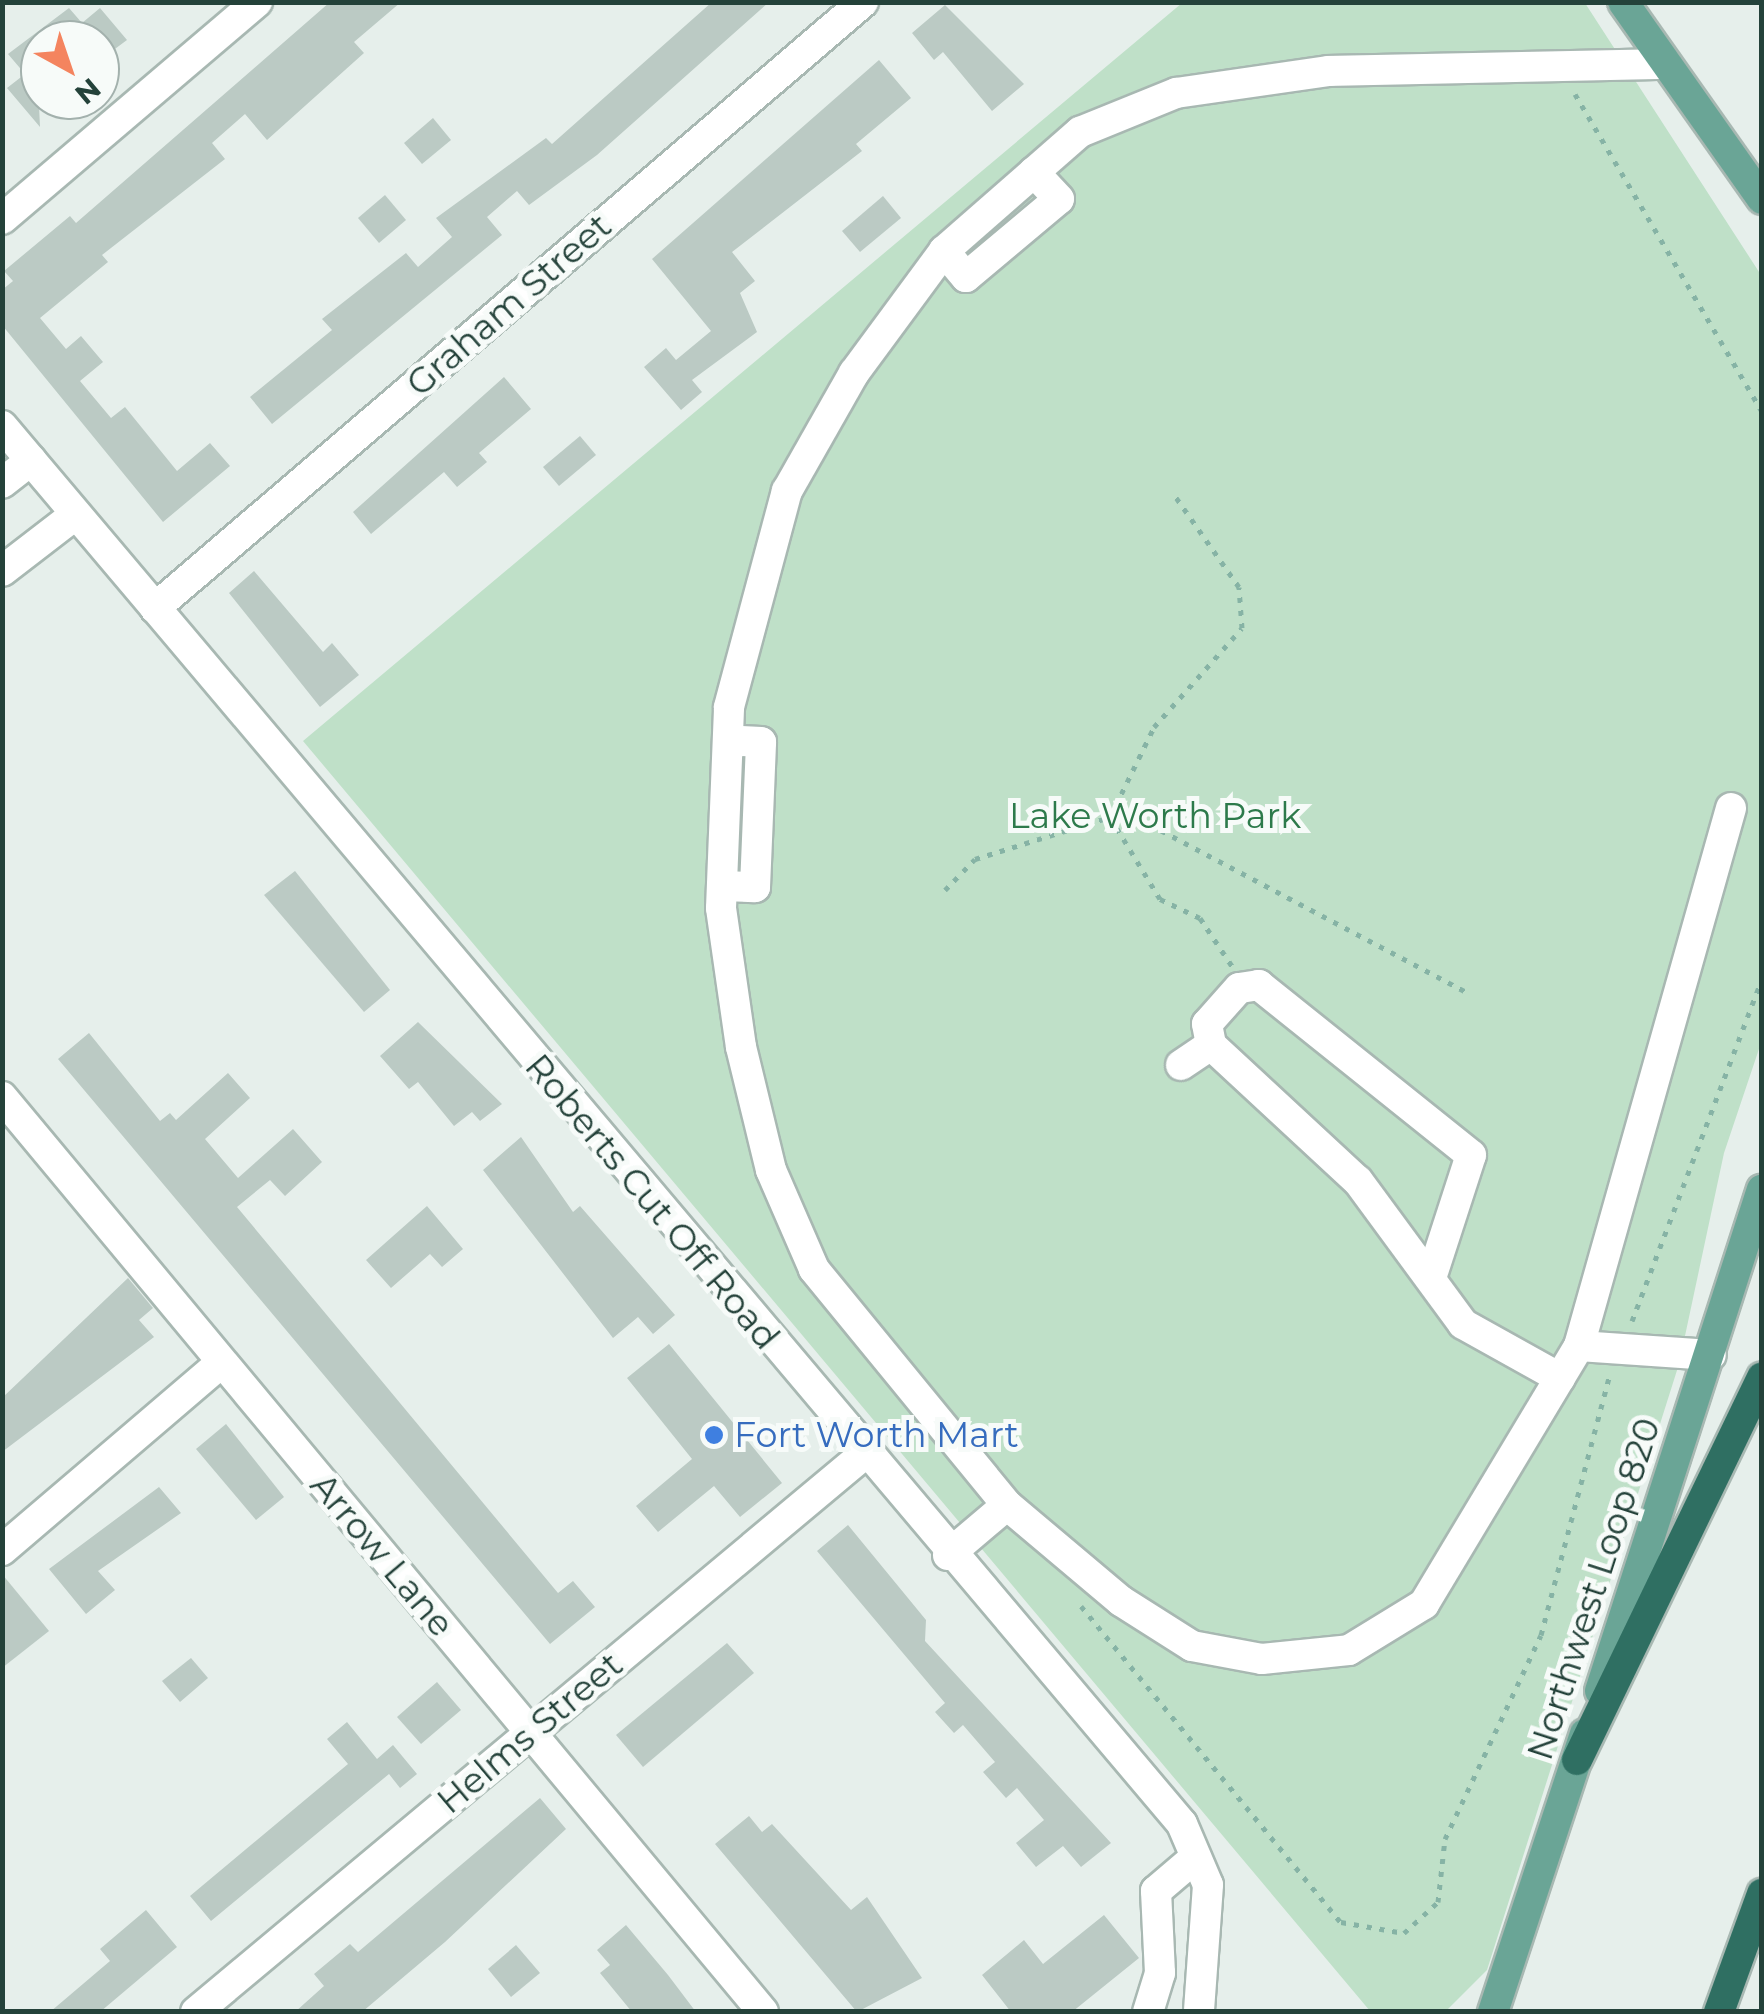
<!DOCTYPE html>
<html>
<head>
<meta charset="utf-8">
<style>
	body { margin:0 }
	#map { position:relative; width:1764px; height:2014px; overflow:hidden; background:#e6efeb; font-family:Montserrat,sans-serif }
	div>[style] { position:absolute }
	.green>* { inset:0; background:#bfe0c8 }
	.building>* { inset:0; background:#bbcac4 }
	.path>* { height:5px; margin-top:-2.5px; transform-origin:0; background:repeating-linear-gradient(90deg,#86b3a5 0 5px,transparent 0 13px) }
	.roads { filter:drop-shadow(2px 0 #a8b8b2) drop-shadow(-2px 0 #a8b8b2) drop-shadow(0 2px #a8b8b2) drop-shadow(0 -2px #a8b8b2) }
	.minor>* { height:30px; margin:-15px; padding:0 15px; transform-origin:15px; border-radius:15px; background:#fff }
	.major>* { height:30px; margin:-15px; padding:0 15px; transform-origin:15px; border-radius:15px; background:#6aa596 }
	.highway>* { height:30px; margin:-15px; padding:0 15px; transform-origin:15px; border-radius:15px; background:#2f6f62 }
	.dots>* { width:28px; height:28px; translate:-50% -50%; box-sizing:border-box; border:5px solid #f7fbf9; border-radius:50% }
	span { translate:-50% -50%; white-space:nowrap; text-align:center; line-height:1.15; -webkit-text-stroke:10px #f7fbf9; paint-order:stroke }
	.street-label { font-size:35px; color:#24423a }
	.park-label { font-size:35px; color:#2d7a4b }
	.shop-label { font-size:35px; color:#366cbe }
	.left { translate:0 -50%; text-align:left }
	.frame { position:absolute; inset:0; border:5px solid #24423a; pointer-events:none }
	.north { position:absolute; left:20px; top:20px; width:100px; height:100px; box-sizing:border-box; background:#f7fbf9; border:2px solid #a3b1ad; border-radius:50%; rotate:140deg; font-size:28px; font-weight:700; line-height:40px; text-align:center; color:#24423a }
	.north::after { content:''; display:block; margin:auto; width:35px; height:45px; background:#f4845f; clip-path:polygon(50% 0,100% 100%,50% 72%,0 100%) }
</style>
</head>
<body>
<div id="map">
	<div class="green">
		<div style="clip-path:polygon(1182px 3px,1585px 3px,1761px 275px,1761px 1043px,1724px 1153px,1679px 1364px,1487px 1970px,1446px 2011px,1370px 2011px,303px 741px)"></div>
	</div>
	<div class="building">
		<div style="clip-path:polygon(330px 2px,401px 2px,354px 42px,364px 53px,267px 140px,245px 114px,212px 143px,225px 159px,102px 255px,108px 262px,40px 318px,66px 349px,81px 336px,103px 362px,80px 381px,111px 418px,125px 407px,177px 471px,210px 443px,230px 466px,163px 522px,2px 325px,2px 290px,13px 281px,4px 271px,70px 216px,76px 223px)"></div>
		<div style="clip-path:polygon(712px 2px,769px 2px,597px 155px,529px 205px,517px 191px,487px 217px,502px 235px,272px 424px,250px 397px,332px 330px,322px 319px,406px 253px,418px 267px,452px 237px,436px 218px,546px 138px,552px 144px)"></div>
		<div style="clip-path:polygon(945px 5px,1024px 84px,992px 111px,943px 52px,934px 60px,912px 33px)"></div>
		<div style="clip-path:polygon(69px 8px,82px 23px,100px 8px,127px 40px,100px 60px,100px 40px,36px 40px,40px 127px,7px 88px,25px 74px,8px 54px)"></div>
		<div style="clip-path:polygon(879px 60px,911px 98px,856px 144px,862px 151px,732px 252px,755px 281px,740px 293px,757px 332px,692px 380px,702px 392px,681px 410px,644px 367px,666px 348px,676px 360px,711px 331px,652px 259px)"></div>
		<div style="clip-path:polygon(433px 118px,451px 140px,422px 164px,404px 143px)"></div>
		<div style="clip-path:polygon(385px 195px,406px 220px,379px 243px,358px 218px)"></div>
		<div style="clip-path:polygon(883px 196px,901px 218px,860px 252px,842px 231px)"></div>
		<div style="clip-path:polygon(504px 377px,531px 409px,479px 453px,487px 462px,457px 487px,444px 472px,371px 534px,353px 512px)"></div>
		<div style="clip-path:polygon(580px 436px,596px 455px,559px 486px,543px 467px)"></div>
		<div style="clip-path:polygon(254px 571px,323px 652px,332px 643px,359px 675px,320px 707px,229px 593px)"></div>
		<div style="clip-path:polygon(295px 871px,390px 990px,364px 1012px,264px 895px)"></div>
		<div style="clip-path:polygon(418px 1022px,502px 1104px,480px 1121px,472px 1112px,454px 1126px,418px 1082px,409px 1089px,380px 1056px)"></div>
		<div style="clip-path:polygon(89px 1033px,160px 1121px,170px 1113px,176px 1120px,228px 1073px,250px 1098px,205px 1139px,238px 1178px,293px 1129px,322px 1162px,285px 1196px,270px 1180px,237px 1207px,558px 1593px,573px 1581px,595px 1607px,550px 1644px,58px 1059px)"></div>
		<div style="clip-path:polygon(521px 1137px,573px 1212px,580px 1206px,675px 1315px,653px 1334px,638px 1317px,613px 1338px,483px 1170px)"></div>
		<div style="clip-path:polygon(427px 1206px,463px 1249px,442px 1267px,430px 1254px,391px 1288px,366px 1260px)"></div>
		<div style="clip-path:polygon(128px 1278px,153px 1308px,139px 1320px,154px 1337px,2px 1452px,2px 1398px)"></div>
		<div style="clip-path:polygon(669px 1344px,782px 1483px,740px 1517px,714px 1486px,658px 1532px,636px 1506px,692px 1459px,627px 1378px)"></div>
		<div style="clip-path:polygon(226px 1424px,284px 1497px,256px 1520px,196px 1449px)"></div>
		<div style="clip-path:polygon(159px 1487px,181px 1513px,98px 1571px,115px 1590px,86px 1614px,49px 1569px)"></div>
		<div style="clip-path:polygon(848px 1525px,926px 1620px,925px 1641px,1111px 1843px,1081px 1867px,1063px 1846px,1036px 1867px,1016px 1843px,1044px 1820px,1017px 1788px,1006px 1798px,983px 1772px,995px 1762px,963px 1725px,954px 1733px,935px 1712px,945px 1703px,817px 1551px)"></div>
		<div style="clip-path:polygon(2px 1574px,49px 1631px,2px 1668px)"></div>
		<div style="clip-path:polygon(727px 1643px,754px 1673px,643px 1767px,616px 1735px)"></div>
		<div style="clip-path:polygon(191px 1658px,208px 1678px,180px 1702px,162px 1681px)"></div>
		<div style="clip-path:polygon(437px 1682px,461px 1710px,421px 1744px,397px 1717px)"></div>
		<div style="clip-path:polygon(347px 1722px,377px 1759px,393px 1745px,417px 1774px,400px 1788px,389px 1774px,211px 1921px,190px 1896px,348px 1764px,327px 1739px)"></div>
		<div style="clip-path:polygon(540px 1798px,566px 1829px,445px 1942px,362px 2012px,295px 2012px,324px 1986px,314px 1974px,350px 1944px,358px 1952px)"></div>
		<div style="clip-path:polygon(749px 1816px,762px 1832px,772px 1824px,851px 1910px,867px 1897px,922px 1978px,857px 2012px,715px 1844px)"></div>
		<div style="clip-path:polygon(146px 1910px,177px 1947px,100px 2012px,50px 2012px,110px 1961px,100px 1949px)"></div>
		<div style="clip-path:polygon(1104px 1915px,1139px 1958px,1072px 2012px,1011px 2012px,982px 1975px,1024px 1940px,1043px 1964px)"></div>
		<div style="clip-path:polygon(626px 1925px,668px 1975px,696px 2012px,632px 2012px,600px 1973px,610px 1965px,597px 1950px)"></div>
		<div style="clip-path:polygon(516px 1945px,540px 1973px,511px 1997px,488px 1969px)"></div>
	</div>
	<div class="path">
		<div style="left:1575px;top:94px;width:369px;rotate:59.5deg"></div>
		<div style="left:1115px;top:806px;width:398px;rotate:27.9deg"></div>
		<div style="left:1110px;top:817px;width:100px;rotate:-63.9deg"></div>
		<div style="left:1154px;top:727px;width:132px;rotate:-48.4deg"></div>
		<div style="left:1242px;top:628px;width:41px;rotate:-94.2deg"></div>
		<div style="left:1239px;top:587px;width:115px;rotate:-125.1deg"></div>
		<div style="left:945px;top:890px;width:43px;rotate:-45.9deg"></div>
		<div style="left:975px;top:859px;width:141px;rotate:-17.3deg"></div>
		<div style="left:1110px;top:817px;width:96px;rotate:58.6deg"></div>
		<div style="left:1160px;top:899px;width:44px;rotate:25.4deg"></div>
		<div style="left:1200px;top:918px;width:58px;rotate:56.3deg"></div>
		<div style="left:1632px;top:1321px;width:367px;rotate:-69.2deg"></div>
		<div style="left:1081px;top:1606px;width:409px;rotate:50.6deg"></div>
		<div style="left:1341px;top:1922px;width:64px;rotate:9.9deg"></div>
		<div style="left:1404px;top:1933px;width:46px;rotate:-42.4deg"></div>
		<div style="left:1438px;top:1902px;width:63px;rotate:-83.7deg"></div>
		<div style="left:1445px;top:1839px;width:225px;rotate:-64.8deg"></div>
		<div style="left:1541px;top:1635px;width:271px;rotate:-75.2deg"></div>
	</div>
	<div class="roads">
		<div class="minor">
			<div style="left:2px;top:219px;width:335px;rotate:-40.4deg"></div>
			<div style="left:944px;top:251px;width:34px;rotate:50deg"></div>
			<div style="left:966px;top:277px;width:121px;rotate:-40deg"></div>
			<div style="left:1059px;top:199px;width:37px;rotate:-133deg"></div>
			<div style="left:2px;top:426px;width:1829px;rotate:49.83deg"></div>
			<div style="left:1182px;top:1824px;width:66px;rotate:66.9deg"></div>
			<div style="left:1208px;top:1885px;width:127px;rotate:94.1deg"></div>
			<div style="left:2px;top:483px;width:37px;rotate:-38deg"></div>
			<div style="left:2px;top:571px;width:93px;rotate:-37.6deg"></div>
			<div style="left:155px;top:608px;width:932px;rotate:-40.56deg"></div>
			<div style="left:722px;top:886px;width:33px;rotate:2deg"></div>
			<div style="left:755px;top:887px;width:145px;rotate:-87.6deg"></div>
			<div style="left:761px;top:742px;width:33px;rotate:-177deg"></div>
			<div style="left:1181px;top:1065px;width:36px;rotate:-34deg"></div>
			<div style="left:2px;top:1097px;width:1190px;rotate:50.25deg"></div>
			<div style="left:1431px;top:1278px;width:129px;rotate:-72deg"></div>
			<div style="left:1471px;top:1155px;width:272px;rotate:-141.3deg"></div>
			<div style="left:1259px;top:985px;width:20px;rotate:171deg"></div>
			<div style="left:1239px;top:988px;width:48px;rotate:131.6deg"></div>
			<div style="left:1207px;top:1024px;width:21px;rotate:79deg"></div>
			<div style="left:1211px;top:1045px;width:200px;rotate:42.8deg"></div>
			<div style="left:1358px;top:1181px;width:177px;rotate:53.7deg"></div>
			<div style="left:1463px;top:1324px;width:111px;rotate:29.1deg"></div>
			<div style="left:1579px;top:1346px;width:132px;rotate:3.9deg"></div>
			<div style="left:1007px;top:1505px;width:305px;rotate:-129.3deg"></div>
			<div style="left:814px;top:1269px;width:108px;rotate:-113.5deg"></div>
			<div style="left:771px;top:1170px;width:127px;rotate:-103.7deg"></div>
			<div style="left:741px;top:1047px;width:140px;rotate:-98.2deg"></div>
			<div style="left:721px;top:908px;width:201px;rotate:-87.7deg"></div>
			<div style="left:729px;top:707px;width:224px;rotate:-75deg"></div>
			<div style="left:787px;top:491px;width:136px;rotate:-60.4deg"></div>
			<div style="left:854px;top:373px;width:152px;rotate:-53.6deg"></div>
			<div style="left:944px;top:251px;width:181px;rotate:-41.2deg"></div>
			<div style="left:1080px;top:132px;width:104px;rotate:-22.1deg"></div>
			<div style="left:1176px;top:93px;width:155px;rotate:-8.2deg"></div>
			<div style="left:1329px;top:71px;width:337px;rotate:-1.2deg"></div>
			<div style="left:2px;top:1550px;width:288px;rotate:-40.5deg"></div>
			<div style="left:948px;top:1555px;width:77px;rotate:-40.3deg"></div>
			<div style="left:1007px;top:1505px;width:149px;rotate:40.1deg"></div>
			<div style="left:1121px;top:1601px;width:84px;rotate:32.4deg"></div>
			<div style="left:1192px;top:1646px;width:71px;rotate:10.5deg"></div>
			<div style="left:1262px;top:1659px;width:87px;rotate:-5.9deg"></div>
			<div style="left:1349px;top:1650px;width:88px;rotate:-31.5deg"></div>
			<div style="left:1424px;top:1604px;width:301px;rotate:-59deg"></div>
			<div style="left:1579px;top:1346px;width:559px;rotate:-74.22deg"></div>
			<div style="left:196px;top:2012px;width:869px;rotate:-39.86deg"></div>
			<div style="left:1148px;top:2012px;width:41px;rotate:-72.9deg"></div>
			<div style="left:1160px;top:1973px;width:82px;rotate:-92.8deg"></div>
			<div style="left:1156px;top:1891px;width:52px;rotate:-40.4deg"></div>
		</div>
		<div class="major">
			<div style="left:1623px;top:2px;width:241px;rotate:54.8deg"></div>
			<div style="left:1600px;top:1691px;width:527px;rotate:-72.11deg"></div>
			<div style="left:1493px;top:2012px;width:293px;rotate:-71.7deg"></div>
		</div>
		<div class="highway">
			<div style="left:1577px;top:1760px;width:425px;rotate:-64.2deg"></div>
			<div style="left:1719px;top:2012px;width:126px;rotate:-70deg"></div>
		</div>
	</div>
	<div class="dots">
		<div style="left:714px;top:1435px;background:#3f7fe0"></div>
	</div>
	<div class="street-label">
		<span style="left:509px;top:305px;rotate:-41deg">Graham Street</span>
		<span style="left:652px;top:1202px;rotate:50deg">Roberts Cut Off Road</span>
		<span style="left:382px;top:1555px;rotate:50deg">Arrow Lane</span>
		<span style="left:1594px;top:1589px;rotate:-72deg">Northwest Loop 820</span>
		<span style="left:530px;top:1733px;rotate:-40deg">Helms Street</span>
	</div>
	<div class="park-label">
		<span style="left:1155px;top:816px">Lake Worth Park</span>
	</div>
	<div class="shop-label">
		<span class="left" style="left:734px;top:1435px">Fort Worth Mart</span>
	</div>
	<div class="frame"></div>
	<div class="north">N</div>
</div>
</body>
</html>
